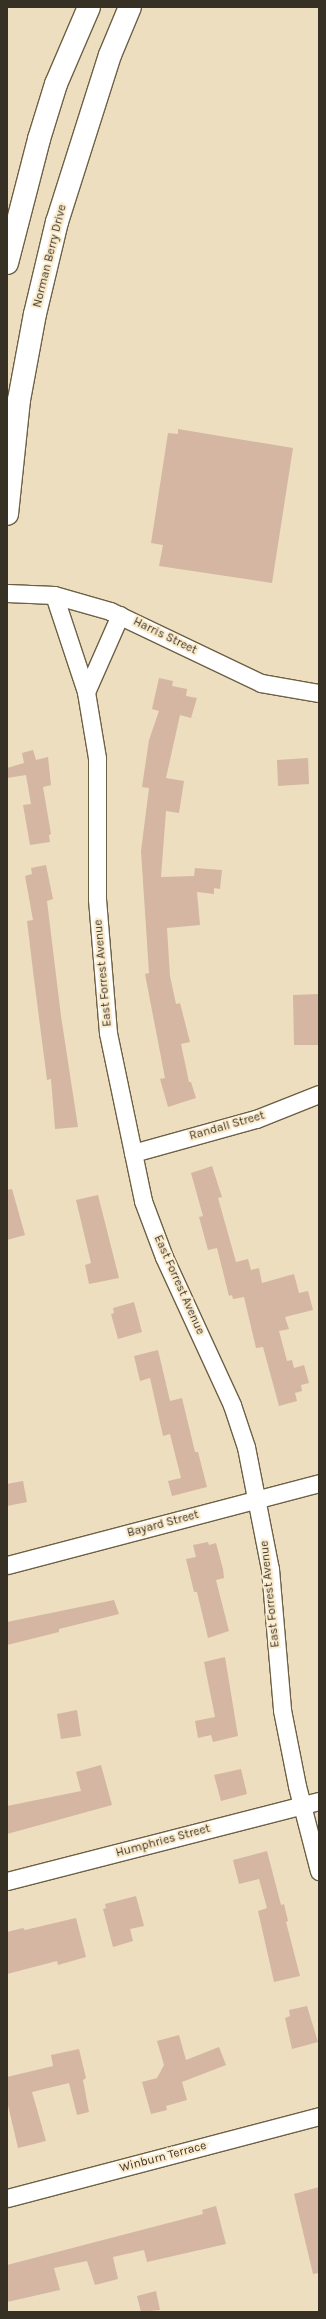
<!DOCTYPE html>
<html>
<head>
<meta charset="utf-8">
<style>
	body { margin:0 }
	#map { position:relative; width:326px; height:2319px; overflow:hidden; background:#eddebf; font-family:Karla,sans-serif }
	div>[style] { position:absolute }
	.building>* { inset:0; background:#d4b6a2 }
	.roads { filter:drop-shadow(1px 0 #6e6045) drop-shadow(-1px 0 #6e6045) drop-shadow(0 1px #6e6045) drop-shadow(0 -1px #6e6045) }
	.minor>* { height:17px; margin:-8.5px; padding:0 8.5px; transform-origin:8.5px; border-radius:8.5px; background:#fff }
	.secondary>* { height:22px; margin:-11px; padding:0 11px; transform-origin:11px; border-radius:11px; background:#fff }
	span { translate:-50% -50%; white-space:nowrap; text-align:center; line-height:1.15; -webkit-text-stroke:4px #fbebcc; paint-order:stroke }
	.street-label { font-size:12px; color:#373125 }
	.frame { position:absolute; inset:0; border:8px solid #373125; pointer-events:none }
</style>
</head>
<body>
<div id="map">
	<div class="building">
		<div style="clip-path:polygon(178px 429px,293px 448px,272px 583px,159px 566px,163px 545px,151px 543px,168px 433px,178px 434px)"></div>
		<div style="clip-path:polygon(159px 678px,173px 681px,172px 686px,187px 689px,186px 696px,197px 698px,191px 718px,180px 715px,166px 778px,184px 781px,179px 813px,166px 811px,161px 877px,194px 876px,195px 868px,222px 870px,220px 889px,214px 888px,214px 894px,197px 892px,200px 925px,167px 928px,170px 976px,176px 1004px,180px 1003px,190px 1042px,181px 1044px,189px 1082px,191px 1082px,196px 1098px,168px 1107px,160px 1079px,165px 1078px,145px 974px,149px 973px,141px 851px,149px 788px,142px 787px,149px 740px,159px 711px,152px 709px)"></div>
		<div style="clip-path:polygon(33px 750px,36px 760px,48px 757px,51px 785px,43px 787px,51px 834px,49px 835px,50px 842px,30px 845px,23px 805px,31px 804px,26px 775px,7px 778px,7px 768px,24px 763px,22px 753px)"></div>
		<div style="clip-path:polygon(308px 758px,309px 784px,278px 786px,277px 760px)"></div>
		<div style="clip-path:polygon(46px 865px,53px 899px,47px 901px,61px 1016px,78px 1127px,55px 1129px,51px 1079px,47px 1080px,34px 979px,27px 921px,33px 920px,25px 876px,32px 874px,31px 868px)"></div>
		<div style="clip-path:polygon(319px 994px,319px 1045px,294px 1045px,293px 995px)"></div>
		<div style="clip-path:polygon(212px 1166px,222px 1197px,218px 1198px,236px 1262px,248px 1259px,251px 1270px,259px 1268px,262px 1283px,294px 1274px,299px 1293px,308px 1291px,313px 1310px,285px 1317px,289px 1329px,279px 1331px,287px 1361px,292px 1360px,294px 1368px,304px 1365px,309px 1383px,301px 1385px,302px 1391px,295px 1393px,297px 1401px,279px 1406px,263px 1347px,256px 1348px,244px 1297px,233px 1299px,232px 1295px,229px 1296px,217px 1248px,208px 1250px,199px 1217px,203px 1216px,191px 1173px)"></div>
		<div style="clip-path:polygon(12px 1189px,25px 1235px,7px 1240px,7px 1190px)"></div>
		<div style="clip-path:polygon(98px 1195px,119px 1278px,89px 1284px,85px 1265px,91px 1263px,76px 1200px)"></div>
		<div style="clip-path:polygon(134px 1302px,142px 1332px,118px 1339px,111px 1314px,114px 1313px,113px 1308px)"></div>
		<div style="clip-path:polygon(158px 1350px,170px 1401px,182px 1398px,195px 1452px,198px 1452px,207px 1487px,172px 1496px,168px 1481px,181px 1478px,170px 1434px,163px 1436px,150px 1378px,140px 1381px,134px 1356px)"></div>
		<div style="clip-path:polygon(23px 1481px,27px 1502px,7px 1506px,7px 1484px)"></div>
		<div style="clip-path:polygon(208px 1542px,209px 1545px,216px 1543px,223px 1569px,224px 1578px,216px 1580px,229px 1631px,208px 1638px,197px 1592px,194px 1592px,186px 1559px,196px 1557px,193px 1545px)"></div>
		<div style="clip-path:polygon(114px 1600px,119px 1614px,59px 1629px,59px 1632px,7px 1645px,7px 1622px)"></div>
		<div style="clip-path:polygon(225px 1657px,238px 1736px,213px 1742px,211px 1735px,198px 1738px,195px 1721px,215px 1717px,204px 1662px)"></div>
		<div style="clip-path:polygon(77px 1710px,81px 1736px,61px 1739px,57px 1714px)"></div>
		<div style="clip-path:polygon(101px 1765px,112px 1805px,7px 1834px,7px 1806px,81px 1791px,76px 1772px)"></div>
		<div style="clip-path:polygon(241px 1769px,247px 1794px,221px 1801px,214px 1775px)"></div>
		<div style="clip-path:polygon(267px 1851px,281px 1905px,284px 1904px,288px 1921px,286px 1922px,300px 1976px,274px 1982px,258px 1911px,267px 1908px,259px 1879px,239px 1884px,233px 1860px)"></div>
		<div style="clip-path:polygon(136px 1896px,144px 1926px,130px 1929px,133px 1941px,113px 1947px,103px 1909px,106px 1908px,105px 1904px)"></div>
		<div style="clip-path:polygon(76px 1918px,86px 1957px,58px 1965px,57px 1961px,7px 1974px,7px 1932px,23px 1928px,25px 1930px)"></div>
		<div style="clip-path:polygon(307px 2006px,318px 2042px,292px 2049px,285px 2018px,290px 2016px,289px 2010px)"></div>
		<div style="clip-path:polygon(179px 2035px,186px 2060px,219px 2047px,226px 2065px,182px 2082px,187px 2100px,166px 2106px,167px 2110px,151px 2114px,142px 2082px,157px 2078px,164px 2065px,157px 2041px)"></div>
		<div style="clip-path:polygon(79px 2049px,86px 2078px,83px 2080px,89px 2112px,77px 2115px,69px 2083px,32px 2092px,46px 2141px,18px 2148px,7px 2101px,7px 2077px,53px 2066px,51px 2055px)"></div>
		<div style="clip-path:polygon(319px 2187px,319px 2273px,313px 2274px,294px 2194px)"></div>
		<div style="clip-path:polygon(216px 2206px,226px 2244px,147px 2262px,144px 2250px,113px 2257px,118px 2279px,95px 2285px,87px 2261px,54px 2268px,60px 2290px,7px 2302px,7px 2265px,203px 2214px,202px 2210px)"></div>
		<div style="clip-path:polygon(156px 2291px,160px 2310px,141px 2312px,137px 2296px)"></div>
	</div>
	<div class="roads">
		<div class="minor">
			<div style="left:7px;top:593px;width:47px;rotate:2.4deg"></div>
			<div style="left:54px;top:595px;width:58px;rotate:15.9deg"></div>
			<div style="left:110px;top:611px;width:167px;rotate:25.5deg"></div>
			<div style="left:261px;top:683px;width:59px;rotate:9.8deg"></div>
			<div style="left:54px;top:595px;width:102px;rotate:71.7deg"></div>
			<div style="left:120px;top:615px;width:84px;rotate:113.8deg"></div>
			<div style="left:86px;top:692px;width:67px;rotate:80.5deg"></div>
			<div style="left:97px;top:758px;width:141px;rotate:90deg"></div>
			<div style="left:97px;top:899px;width:134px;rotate:85.3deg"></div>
			<div style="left:108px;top:1033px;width:172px;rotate:78.2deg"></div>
			<div style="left:143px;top:1201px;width:60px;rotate:69.4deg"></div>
			<div style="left:164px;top:1257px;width:163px;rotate:65.3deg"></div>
			<div style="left:232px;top:1405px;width:44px;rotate:71.6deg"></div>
			<div style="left:246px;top:1447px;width:124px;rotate:78.9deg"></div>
			<div style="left:270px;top:1569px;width:142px;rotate:85.1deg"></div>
			<div style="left:282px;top:1710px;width:77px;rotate:78.8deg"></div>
			<div style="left:297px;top:1786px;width:88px;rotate:75.5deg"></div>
			<div style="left:133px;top:1153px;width:128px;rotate:-15.5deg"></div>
			<div style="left:256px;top:1119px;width:68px;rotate:-21.6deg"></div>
			<div style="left:7px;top:1565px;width:323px;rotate:-14.7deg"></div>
			<div style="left:7px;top:1881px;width:322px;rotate:-14.4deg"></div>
			<div style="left:7px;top:2198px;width:323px;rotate:-14.7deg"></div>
		</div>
		<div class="secondary">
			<div style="left:7px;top:263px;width:128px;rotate:-75.5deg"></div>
			<div style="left:39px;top:139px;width:58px;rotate:-72.8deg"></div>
			<div style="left:56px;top:84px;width:84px;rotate:-66.8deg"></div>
			<div style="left:7px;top:514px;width:115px;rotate:-84deg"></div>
			<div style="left:19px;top:400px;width:87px;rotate:-79.5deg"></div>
			<div style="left:35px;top:314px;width:95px;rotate:-76.6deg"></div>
			<div style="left:57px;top:222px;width:175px;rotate:-72.4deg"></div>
			<div style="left:110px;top:55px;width:52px;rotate:-67.4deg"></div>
		</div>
	</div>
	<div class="street-label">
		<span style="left:50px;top:256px;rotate:-76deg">Norman Berry Drive</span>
		<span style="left:165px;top:636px;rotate:26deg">Harris Street</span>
		<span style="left:103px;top:973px;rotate:-95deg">East Forrest Avenue</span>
		<span style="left:227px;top:1126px;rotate:-16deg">Randall Street</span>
		<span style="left:179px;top:1285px;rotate:66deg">East Forrest Avenue</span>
		<span style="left:163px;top:1524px;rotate:-15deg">Bayard Street</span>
		<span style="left:270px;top:1594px;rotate:-96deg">East Forrest Avenue</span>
		<span style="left:163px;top:1841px;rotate:-15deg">Humphries Street</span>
		<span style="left:163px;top:2157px;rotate:-15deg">Winburn Terrace</span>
	</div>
	<div class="frame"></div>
</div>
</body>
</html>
